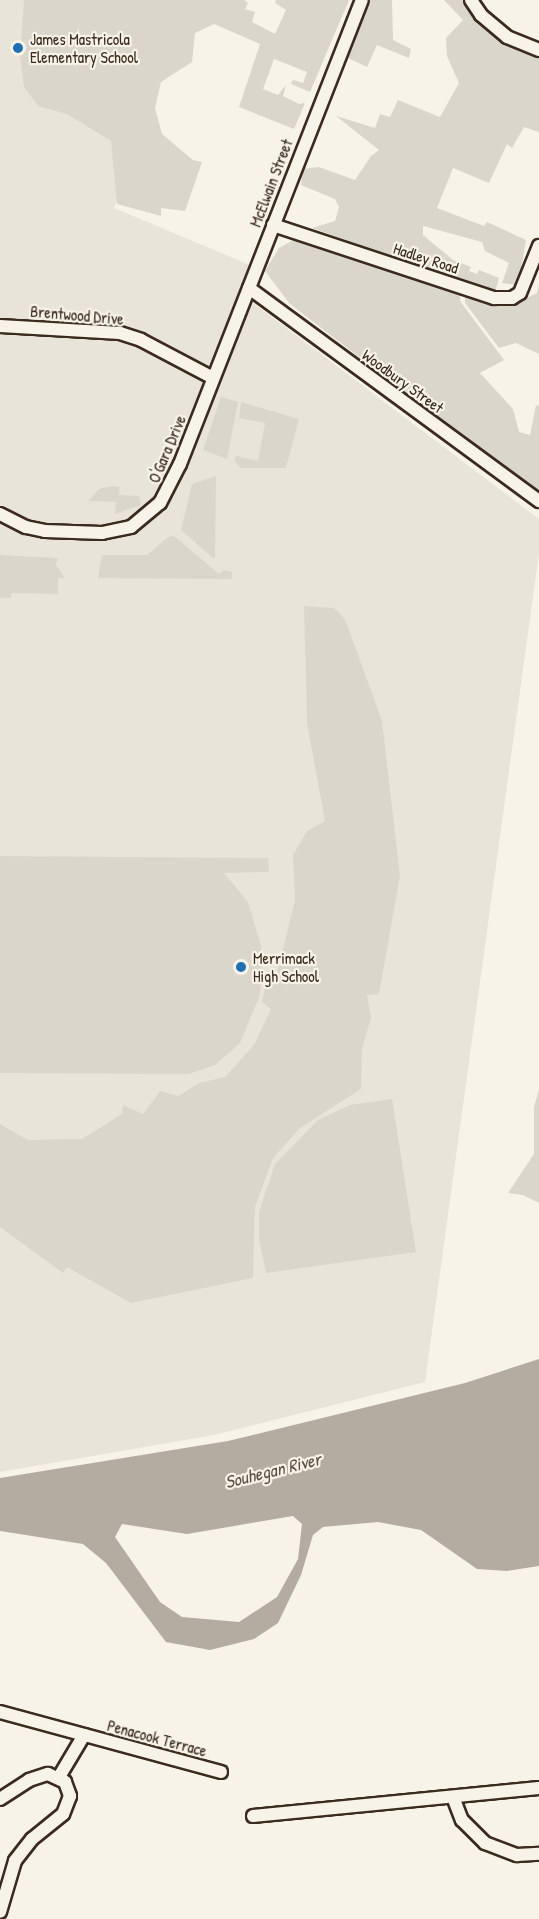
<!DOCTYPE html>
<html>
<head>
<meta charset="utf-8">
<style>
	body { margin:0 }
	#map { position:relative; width:539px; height:1919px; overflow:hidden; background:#f7f3e8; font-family:"Patrick Hand",sans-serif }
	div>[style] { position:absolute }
	.built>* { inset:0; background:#e9e4d9 }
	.green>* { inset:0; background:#dbd6cb }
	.water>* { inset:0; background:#b4aca0 }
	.roads { filter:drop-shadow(2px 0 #3b2a1e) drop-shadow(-2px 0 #3b2a1e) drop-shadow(0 2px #3b2a1e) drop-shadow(0 -2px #3b2a1e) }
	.street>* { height:12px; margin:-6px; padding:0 6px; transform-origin:6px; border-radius:6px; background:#f7f3e8 }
	.dots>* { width:16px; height:16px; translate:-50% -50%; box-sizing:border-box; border:3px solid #f7f3e8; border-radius:50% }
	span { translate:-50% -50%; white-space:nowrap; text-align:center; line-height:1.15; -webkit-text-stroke:4.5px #f7f3e8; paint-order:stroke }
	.poi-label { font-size:16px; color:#3b2a1e }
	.left { translate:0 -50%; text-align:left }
	.street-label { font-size:16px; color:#3b2a1e }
	.water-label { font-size:18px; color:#5f5145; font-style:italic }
</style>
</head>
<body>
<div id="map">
	<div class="built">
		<div style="clip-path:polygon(0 0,38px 0,145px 135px,114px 208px,250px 265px,240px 293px,539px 519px,539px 553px,425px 1382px,214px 1435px,0 1472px)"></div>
	</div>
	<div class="green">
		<div style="clip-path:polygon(24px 0,244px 0,248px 3px,245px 9px,255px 12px,252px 22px,275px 34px,286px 10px,275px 3px,276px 0,349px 0,310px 92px,291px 84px,293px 80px,303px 83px,307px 72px,274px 59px,263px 89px,278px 95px,286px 85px,283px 96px,299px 104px,305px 103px,294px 129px,239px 107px,260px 44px,214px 24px,195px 33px,192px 62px,161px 82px,155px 108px,162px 134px,193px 160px,202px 162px,185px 211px,161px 208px,161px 216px,117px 204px,111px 141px,67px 114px,38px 106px,24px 87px,20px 55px)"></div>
		<div style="clip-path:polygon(371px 0,392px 0,393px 40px,411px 49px,409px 58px,377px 45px,367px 67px,348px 58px)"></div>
		<div style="clip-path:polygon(444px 0,463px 0,479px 19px,539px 54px,539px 132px,524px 127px,512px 148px,507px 144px,489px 183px,453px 168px,437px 208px,484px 226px,487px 222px,526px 240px,518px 285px,502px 283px,509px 263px,485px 251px,482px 242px,423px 226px,423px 235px,453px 260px,471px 267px,469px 271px,477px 274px,479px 270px,499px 278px,495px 293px,312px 228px,335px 221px,339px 207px,335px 199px,301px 185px,303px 169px,319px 167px,355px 180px,371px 156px,379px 150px,336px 116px,375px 128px,380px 114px,390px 117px,398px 100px,440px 117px,459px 83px,447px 56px,446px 38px,463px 20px)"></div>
		<div style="clip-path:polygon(303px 235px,461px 287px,460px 301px,504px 360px,480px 373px,513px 409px,519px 432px,530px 435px,536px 405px,539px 406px,539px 495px,290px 304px,265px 271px,279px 248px)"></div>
		<div style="clip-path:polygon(539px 284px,539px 354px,516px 343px,499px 348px,465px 303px,465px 295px,512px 305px,537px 293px)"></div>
		<div style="clip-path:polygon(221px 397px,238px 402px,227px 459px,203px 450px)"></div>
		<div style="clip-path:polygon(241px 402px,299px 419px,286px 468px,241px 468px,234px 461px,236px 456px,258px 461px,265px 423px,239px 418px)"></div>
		<div style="clip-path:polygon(216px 476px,215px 558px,213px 558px,181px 530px,192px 484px)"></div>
		<div style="clip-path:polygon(112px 486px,120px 487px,119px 495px,139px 496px,141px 505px,115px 514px,116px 502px,88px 501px,99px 489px)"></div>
		<div style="clip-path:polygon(174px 536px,219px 574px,224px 570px,232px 572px,232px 579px,98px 578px,102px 555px,147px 555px,168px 537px)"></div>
		<div style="clip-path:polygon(0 555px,58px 558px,56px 565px,65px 578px,58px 578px,58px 594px,11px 593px,11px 598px,0 598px)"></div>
		<div style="clip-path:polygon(304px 606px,334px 608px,345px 619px,382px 721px,400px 876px,379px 994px,367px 995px,371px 1018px,362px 1048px,361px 1089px,300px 1128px,273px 1158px,255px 1207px,253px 1278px,131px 1303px,67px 1267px,63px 1273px,0 1227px,0 1124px,28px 1140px,82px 1139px,122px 1114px,123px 1105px,143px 1114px,160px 1091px,178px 1096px,199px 1083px,225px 1077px,254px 1045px,271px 1009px,262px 1002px,267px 978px,276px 977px,295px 900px,293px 855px,307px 831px,325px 821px,307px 723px)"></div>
		<div style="clip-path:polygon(0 856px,268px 858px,269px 872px,224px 873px,248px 902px,262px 949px,260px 995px,240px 1043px,215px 1065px,189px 1074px,0 1073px)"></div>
		<div style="clip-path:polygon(539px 1089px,539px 1203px,523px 1195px,508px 1193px,534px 1154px,534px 1107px)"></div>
		<div style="clip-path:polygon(392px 1099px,416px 1252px,266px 1273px,259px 1239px,259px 1212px,275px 1164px,318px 1120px,350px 1105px)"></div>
	</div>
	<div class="water">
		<div style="clip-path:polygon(evenodd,539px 1359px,539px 1566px,507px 1571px,477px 1569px,421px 1530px,378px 1522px,323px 1527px,313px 1535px,301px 1575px,278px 1623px,254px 1639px,210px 1650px,166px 1642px,106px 1563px,83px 1544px,0 1531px,0 1478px,228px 1441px,465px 1383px,539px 1359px,293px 1516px,302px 1524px,298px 1559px,277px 1597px,239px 1622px,182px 1617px,160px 1602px,115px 1537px,122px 1524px,187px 1534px,293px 1516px)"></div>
	</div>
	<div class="roads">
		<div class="street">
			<div style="left:471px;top:0;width:18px;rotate:56deg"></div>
			<div style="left:481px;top:15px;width:34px;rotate:40deg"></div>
			<div style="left:507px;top:37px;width:35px;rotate:22deg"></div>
			<div style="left:273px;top:225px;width:233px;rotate:18.3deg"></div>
			<div style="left:494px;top:298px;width:18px"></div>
			<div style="left:512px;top:298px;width:9px;rotate:-32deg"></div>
			<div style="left:520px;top:293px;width:51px;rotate:-68deg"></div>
			<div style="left:249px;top:288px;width:360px;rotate:36.3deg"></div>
			<div style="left:0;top:326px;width:120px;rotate:3.3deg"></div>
			<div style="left:120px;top:333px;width:22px;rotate:18deg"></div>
			<div style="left:141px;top:340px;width:81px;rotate:27.8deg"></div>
			<div style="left:0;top:514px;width:29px;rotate:27deg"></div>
			<div style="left:26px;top:527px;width:19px;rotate:12deg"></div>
			<div style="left:45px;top:531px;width:57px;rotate:2deg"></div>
			<div style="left:102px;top:533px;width:30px;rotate:-12deg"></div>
			<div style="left:131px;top:527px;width:38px;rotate:-40deg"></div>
			<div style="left:160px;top:503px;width:44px;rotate:-62.9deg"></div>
			<div style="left:180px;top:464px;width:498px;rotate:-68.6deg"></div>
			<div style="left:0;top:1712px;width:229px;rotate:15.2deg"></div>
			<div style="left:59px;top:1777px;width:49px;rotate:-59.2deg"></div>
			<div style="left:453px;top:1797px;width:25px;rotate:69deg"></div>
			<div style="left:462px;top:1820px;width:33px;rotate:45deg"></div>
			<div style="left:485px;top:1843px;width:34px;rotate:21deg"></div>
			<div style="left:517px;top:1855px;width:22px;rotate:-3deg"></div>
			<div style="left:0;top:1799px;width:35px;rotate:-33deg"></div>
			<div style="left:29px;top:1780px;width:20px;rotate:-18deg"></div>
			<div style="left:48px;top:1774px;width:19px;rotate:25deg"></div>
			<div style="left:65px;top:1782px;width:15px;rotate:70deg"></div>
			<div style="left:70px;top:1796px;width:19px;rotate:111deg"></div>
			<div style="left:63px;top:1814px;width:40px;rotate:141deg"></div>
			<div style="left:32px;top:1839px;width:28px;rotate:128deg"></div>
			<div style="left:15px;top:1861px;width:53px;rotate:106.4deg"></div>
			<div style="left:253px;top:1816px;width:287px;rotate:-5.6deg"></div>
		</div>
	</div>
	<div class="dots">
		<div style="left:18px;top:48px;background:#1f6fb2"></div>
		<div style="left:241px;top:967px;background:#1f6fb2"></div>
	</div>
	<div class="poi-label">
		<span class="left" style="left:30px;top:48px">James Mastricola<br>Elementary School</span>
		<span class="left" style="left:253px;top:967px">Merrimack<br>High School</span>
	</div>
	<div class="street-label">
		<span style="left:271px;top:183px;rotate:-69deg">McElwain Street</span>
		<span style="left:426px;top:258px;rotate:18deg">Hadley Road</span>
		<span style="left:77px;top:315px;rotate:5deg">Brentwood Drive</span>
		<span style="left:403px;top:381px;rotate:36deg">Woodbury Street</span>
		<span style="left:167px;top:449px;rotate:-67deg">O'Gara Drive</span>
		<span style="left:157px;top:1738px;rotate:15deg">Penacook Terrace</span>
	</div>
	<div class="water-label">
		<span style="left:273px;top:1471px;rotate:-14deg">Souhegan River</span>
	</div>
</div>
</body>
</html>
